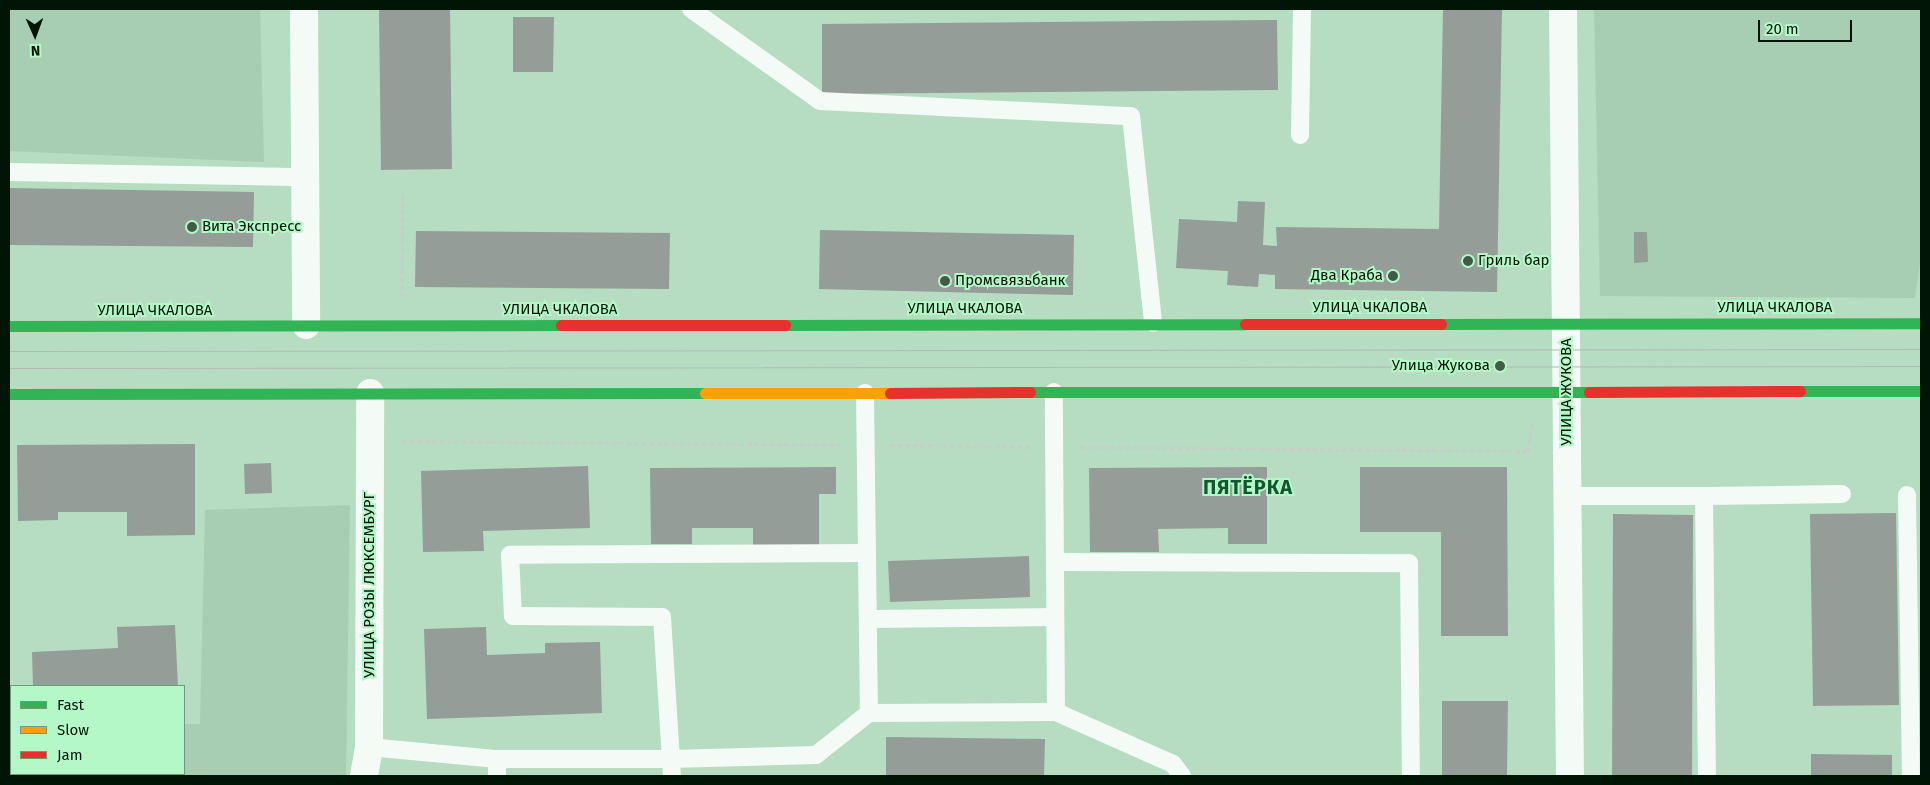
<!DOCTYPE html>
<html>
<head>
<meta charset="utf-8">
<style>
	body { margin:0 }
	#map { position:relative; width:1930px; height:785px; overflow:hidden; background:#b6dcc1; font-family:"Fira Sans",sans-serif }
	div>[style] { position:absolute }
	.green>* { inset:0; background:#a7ceb2 }
	.building>* { inset:0; background:#959d98 }
	.path>* { height:3px; margin-top:-1.5px; transform-origin:0; background:repeating-linear-gradient(90deg,#c4cfc7 0 5px,transparent 0 7.5px) }
	.lane>* { height:18px; margin:-9px; padding:0 9px; transform-origin:9px; border-radius:9px; background:#f4faf6 }
	.street>* { height:28px; margin:-14px; padding:0 14px; transform-origin:14px; border-radius:14px; background:#f4faf6 }
	.fast>* { height:11px; margin:-5.5px; padding:0 5.5px; transform-origin:5.5px; border-radius:5.5px; background:#30b455 }
	.slow>* { height:11px; margin:-5.5px; padding:0 5.5px; transform-origin:5.5px; border-radius:5.5px; background:#ff9f0a }
	.jam>* { height:11px; margin:-5.5px; padding:0 5.5px; transform-origin:5.5px; border-radius:5.5px; background:#e5322d }
	.tram>* { height:1px; margin:-0.5px; padding:0 0.5px; transform-origin:0.5px; border-radius:0.5px; background:#b0bab3 }
	.dots>* { width:14px; height:14px; translate:-50% -50%; box-sizing:border-box; border:2px solid #b4f8c7; border-radius:50% }
	span { translate:-50% -50%; white-space:nowrap; text-align:center; line-height:1.15; -webkit-text-stroke:4px #b4f8c7; paint-order:stroke }
	.poi-label { font-size:15px; color:#001506 }
	.left { translate:0 -50%; text-align:left }
	.right { translate:-100% -50%; text-align:right }
	.street-label { font-size:15px; color:#001506 }
	.district-label { font-size:20px; color:#105830; font-weight:700; letter-spacing:1px }
	.frame { position:absolute; inset:0; border:10px solid #001506; pointer-events:none }
	.legend { position:absolute; left:10px; top:685px; width:175px; height:90px; box-sizing:border-box; background:#b4f8c7; border:1px solid #6c9d7a; margin:0; padding:6px 9px; list-style:none; font-size:15px; color:#001506 }
	.legend li { display:flex; align-items:center; gap:10px; height:25px }
	.legend b { width:25px; border:1px solid #6c9d7a }
	.north { position:absolute; left:10px; top:10px; width:50px; height:50px; -webkit-text-stroke:4px #b4f8c7; paint-order:stroke; rotate:178deg; font-size:14px; font-weight:700; line-height:20px; text-align:center; color:#001506 }
	.north::after { content:''; display:block; margin:auto; width:18px; height:22px; background:#001506; clip-path:polygon(50% 0,100% 100%,50% 72%,0 100%) }
	.scale { position:absolute; left:1758px; top:20px; width:94px; height:22px; box-sizing:border-box; border:2px solid #001506; border-top:0; padding-left:6px; font-size:15px; line-height:18px; white-space:nowrap; color:#001506; -webkit-text-stroke:4px #b4f8c7; paint-order:stroke }
</style>
</head>
<body>
<div id="map">
	<div class="green">
		<div style="clip-path:polygon(9px 9px,260px 9px,264px 162px,9px 151px)"></div>
		<div style="clip-path:polygon(1594px 9px,1921px 9px,1921px 255px,1915px 298px,1600px 296px)"></div>
		<div style="clip-path:polygon(350px 505px,346px 776px,9px 776px,9px 725px,11px 774px,184px 774px,184px 724px,200px 724px,205px 510px)"></div>
	</div>
	<div class="building">
		<div style="clip-path:polygon(379px 9px,450px 9px,452px 169px,381px 170px)"></div>
		<div style="clip-path:polygon(1443px 9px,1502px 9px,1497px 292px,1275px 289px,1275px 275px,1259px 274px,1258px 287px,1227px 285px,1228px 271px,1176px 268px,1179px 219px,1237px 222px,1238px 201px,1265px 202px,1263px 245px,1277px 246px,1276px 227px,1439px 229px)"></div>
		<div style="clip-path:polygon(513px 17px,554px 17px,553px 72px,513px 72px)"></div>
		<div style="clip-path:polygon(1277px 20px,1278px 90px,822px 94px,822px 24px)"></div>
		<div style="clip-path:polygon(9px 188px,254px 192px,253px 247px,9px 245px)"></div>
		<div style="clip-path:polygon(820px 230px,1074px 235px,1073px 295px,819px 289px)"></div>
		<div style="clip-path:polygon(416px 231px,670px 233px,669px 289px,415px 287px)"></div>
		<div style="clip-path:polygon(1634px 232px,1647px 232px,1648px 262px,1634px 263px)"></div>
		<div style="clip-path:polygon(195px 444px,195px 535px,127px 536px,127px 512px,58px 512px,58px 520px,18px 521px,17px 445px)"></div>
		<div style="clip-path:polygon(271px 463px,272px 493px,245px 494px,244px 464px)"></div>
		<div style="clip-path:polygon(588px 466px,590px 528px,483px 531px,484px 551px,423px 552px,421px 471px)"></div>
		<div style="clip-path:polygon(836px 467px,836px 494px,819px 494px,819px 547px,753px 548px,753px 528px,692px 528px,692px 544px,651px 544px,650px 468px)"></div>
		<div style="clip-path:polygon(1267px 467px,1267px 544px,1228px 544px,1228px 528px,1158px 529px,1159px 552px,1090px 552px,1089px 468px)"></div>
		<div style="clip-path:polygon(1360px 467px,1507px 467px,1508px 636px,1441px 636px,1441px 532px,1360px 532px)"></div>
		<div style="clip-path:polygon(1896px 513px,1899px 705px,1813px 706px,1810px 514px)"></div>
		<div style="clip-path:polygon(1613px 514px,1693px 515px,1692px 776px,1612px 776px)"></div>
		<div style="clip-path:polygon(1029px 556px,1030px 597px,890px 602px,888px 561px)"></div>
		<div style="clip-path:polygon(175px 625px,178px 686px,33px 686px,32px 652px,118px 648px,117px 627px)"></div>
		<div style="clip-path:polygon(486px 627px,487px 655px,545px 653px,545px 643px,600px 642px,602px 713px,427px 719px,424px 629px)"></div>
		<div style="clip-path:polygon(1442px 701px,1508px 701px,1507px 776px,1442px 776px)"></div>
		<div style="clip-path:polygon(886px 737px,1045px 739px,1044px 776px,886px 776px)"></div>
		<div style="clip-path:polygon(1811px 754px,1892px 755px,1892px 776px,1811px 776px)"></div>
	</div>
	<div class="path">
		<div style="left:402px;top:297px;width:105px;rotate:-89.5deg"></div>
		<div style="left:402px;top:441px;width:439px;rotate:0.5deg"></div>
		<div style="left:890px;top:445px;width:141px;rotate:0.8deg"></div>
		<div style="left:1080px;top:447px;width:448px;rotate:0.5deg"></div>
		<div style="left:1528px;top:451px;width:30px;rotate:-82deg"></div>
	</div>
	<div class="lane">
		<div style="left:691px;top:9px;width:158px;rotate:35.5deg"></div>
		<div style="left:820px;top:101px;width:311px;rotate:2.8deg"></div>
		<div style="left:1131px;top:116px;width:208px;rotate:83.9deg"></div>
		<div style="left:1300px;top:135px;width:126px;rotate:-89.1deg"></div>
		<div style="left:9px;top:172px;width:296px;rotate:1deg"></div>
		<div style="left:865px;top:393px;width:320px;rotate:89.3deg"></div>
		<div style="left:869px;top:713px;width:187px;rotate:-0.3deg"></div>
		<div style="left:1056px;top:712px;width:320px;rotate:-90.4deg"></div>
		<div style="left:1907px;top:495px;width:281px;rotate:89.2deg"></div>
		<div style="left:1568px;top:496px;width:136px"></div>
		<div style="left:1704px;top:496px;width:280px;rotate:89.4deg"></div>
		<div style="left:1704px;top:496px;width:138px;rotate:-0.8deg"></div>
		<div style="left:867px;top:553px;width:357px;rotate:179.7deg"></div>
		<div style="left:510px;top:555px;width:61px;rotate:87.2deg"></div>
		<div style="left:513px;top:616px;width:149px;rotate:0.4deg"></div>
		<div style="left:662px;top:617px;width:142px;rotate:86.4deg"></div>
		<div style="left:671px;top:759px;width:145px;rotate:-1.6deg"></div>
		<div style="left:816px;top:755px;width:68px;rotate:-38.4deg"></div>
		<div style="left:1055px;top:562px;width:354px;rotate:0.2deg"></div>
		<div style="left:1409px;top:563px;width:213px;rotate:89.5deg"></div>
		<div style="left:868px;top:619px;width:187px;rotate:-0.6deg"></div>
		<div style="left:1056px;top:712px;width:128px;rotate:24deg"></div>
		<div style="left:1173px;top:764px;width:15px;rotate:53deg"></div>
		<div style="left:369px;top:747px;width:129px;rotate:5.4deg"></div>
		<div style="left:497px;top:759px;width:17px;rotate:90deg"></div>
		<div style="left:497px;top:759px;width:174px"></div>
		<div style="left:671px;top:759px;width:17px;rotate:87deg"></div>
	</div>
	<div class="street">
		<div style="left:304px;top:9px;width:316px;rotate:89.6deg"></div>
		<div style="left:1563px;top:9px;width:767px;rotate:89.48deg"></div>
		<div style="left:364px;top:776px;width:29px;rotate:-80deg"></div>
		<div style="left:369px;top:747px;width:354px;rotate:-89.8deg"></div>
	</div>
	<div class="fast">
		<div style="left:1441px;top:324px;width:480px;rotate:-0.1deg"></div>
		<div style="left:785px;top:325px;width:460px;rotate:-0.1deg"></div>
		<div style="left:9px;top:326px;width:552px;rotate:-0.1deg"></div>
		<div style="left:1800px;top:391px;width:121px"></div>
		<div style="left:1030px;top:392px;width:559px"></div>
		<div style="left:9px;top:394px;width:696px;rotate:-0.08deg"></div>
	</div>
	<div class="slow">
		<div style="left:705px;top:393px;width:185px"></div>
	</div>
	<div class="jam">
		<div style="left:1245px;top:324px;width:196px"></div>
		<div style="left:561px;top:325px;width:224px"></div>
		<div style="left:1589px;top:392px;width:211px;rotate:-0.3deg"></div>
		<div style="left:890px;top:393px;width:140px;rotate:-0.4deg"></div>
	</div>
	<div class="tram">
		<div style="left:9px;top:351px;width:1912px;rotate:-0.06deg"></div>
		<div style="left:9px;top:368px;width:1912px;rotate:-0.06deg"></div>
	</div>
	<div class="dots">
		<div style="left:192px;top:227px;background:#405b47"></div>
		<div style="left:1468px;top:261px;background:#405b47"></div>
		<div style="left:1393px;top:276px;background:#405b47"></div>
		<div style="left:945px;top:281px;background:#405b47"></div>
		<div style="left:1500px;top:366px;background:#405b47"></div>
	</div>
	<div class="poi-label">
		<span class="left" style="left:202px;top:227px">Вита Экспресс</span>
		<span class="left" style="left:1478px;top:261px">Гриль бар</span>
		<span class="right" style="left:1383px;top:276px">Два Краба</span>
		<span class="left" style="left:955px;top:281px">Промсвязьбанк</span>
		<span class="right" style="left:1490px;top:366px">Улица Жукова</span>
	</div>
	<div class="street-label">
		<span style="left:1370px;top:308px">УЛИЦА ЧКАЛОВА</span>
		<span style="left:1775px;top:308px">УЛИЦА ЧКАЛОВА</span>
		<span style="left:965px;top:309px">УЛИЦА ЧКАЛОВА</span>
		<span style="left:560px;top:310px">УЛИЦА ЧКАЛОВА</span>
		<span style="left:155px;top:311px">УЛИЦА ЧКАЛОВА</span>
		<span style="left:1567px;top:392px;rotate:-90deg">УЛИЦА ЖУКОВА</span>
		<span style="left:370px;top:585px;rotate:-90deg">УЛИЦА РОЗЫ ЛЮКСЕМБУРГ</span>
	</div>
	<div class="district-label">
		<span style="left:1248px;top:487px">ПЯТЁРКА</span>
	</div>
	<div class="frame"></div>
	<ul class="legend">
	<li><b style="height:6px;background:#30b455"></b>Fast</li>
	<li><b style="height:6px;background:#ff9f0a"></b>Slow</li>
	<li><b style="height:6px;background:#e5322d"></b>Jam</li>
	</ul>
	<div class="north">N</div>
	<div class="scale">20 m</div>
</div>
</body>
</html>
